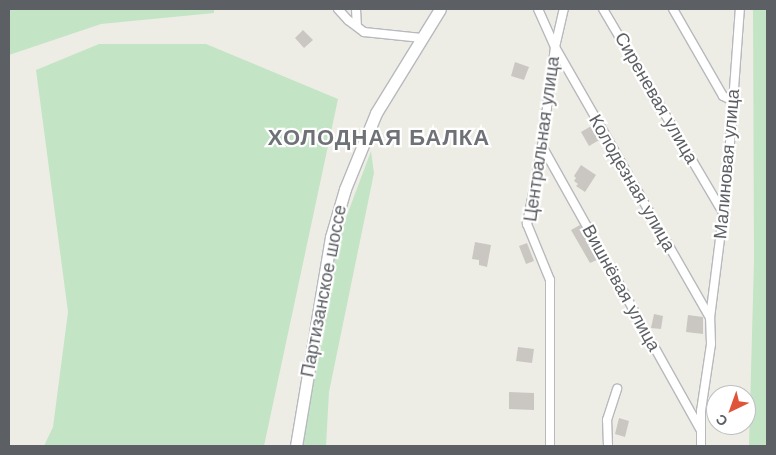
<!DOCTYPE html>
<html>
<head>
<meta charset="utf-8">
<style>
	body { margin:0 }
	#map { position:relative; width:776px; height:455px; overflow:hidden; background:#eeede5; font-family:"Work Sans",sans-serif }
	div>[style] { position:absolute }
	.green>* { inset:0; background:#c3e4c5 }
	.building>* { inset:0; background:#cac7c2 }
	.roads { filter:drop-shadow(1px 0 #b7b9be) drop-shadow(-1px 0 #b7b9be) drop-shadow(0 1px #b7b9be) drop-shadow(0 -1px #b7b9be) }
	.street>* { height:8px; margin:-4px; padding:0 4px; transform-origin:4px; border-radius:4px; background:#fff }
	.secondary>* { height:11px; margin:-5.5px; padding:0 5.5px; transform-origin:5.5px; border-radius:5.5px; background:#fff }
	span { translate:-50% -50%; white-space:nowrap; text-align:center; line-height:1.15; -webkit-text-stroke:4.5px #fff; paint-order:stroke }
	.street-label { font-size:18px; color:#5c5f64 }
	.district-label { font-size:22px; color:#6e7176; font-weight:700; letter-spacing:1px }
	.frame { position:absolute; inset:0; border:10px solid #5c5f64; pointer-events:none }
	.north { position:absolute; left:706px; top:385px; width:50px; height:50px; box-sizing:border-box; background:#fff; border:1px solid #bebfc1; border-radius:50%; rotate:222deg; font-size:14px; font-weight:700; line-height:20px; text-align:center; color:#5c5f64 }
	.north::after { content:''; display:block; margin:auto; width:18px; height:22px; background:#e05439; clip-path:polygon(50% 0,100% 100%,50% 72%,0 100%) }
</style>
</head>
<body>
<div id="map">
	<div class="green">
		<div style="clip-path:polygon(9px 9px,214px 9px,214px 13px,101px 24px,9px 55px)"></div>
		<div style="clip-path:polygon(753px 9px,767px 9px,767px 446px,749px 446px,754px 260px)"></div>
		<div style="clip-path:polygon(99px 44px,206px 44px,338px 99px,264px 446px,44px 446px,53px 427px,68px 312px,36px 70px)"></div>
		<div style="clip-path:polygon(371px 151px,374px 173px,329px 392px,326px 446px,301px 446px,334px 250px)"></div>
	</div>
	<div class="building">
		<div style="clip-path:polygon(303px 30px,313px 40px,304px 48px,295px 38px)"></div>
		<div style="clip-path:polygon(515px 62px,529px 67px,524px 80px,511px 76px)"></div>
		<div style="clip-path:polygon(593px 125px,601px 139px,589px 146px,581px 132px)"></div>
		<div style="clip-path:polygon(581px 165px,596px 175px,585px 192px,576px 186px,578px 184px,574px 181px,576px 178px,574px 176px)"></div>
		<div style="clip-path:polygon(580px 225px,599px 259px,590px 263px,571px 230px)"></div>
		<div style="clip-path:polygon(475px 242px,491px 245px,487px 267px,479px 265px,479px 260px,472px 259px)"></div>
		<div style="clip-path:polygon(527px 243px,534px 261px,526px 264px,519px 246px)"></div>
		<div style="clip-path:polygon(654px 314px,663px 316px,661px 329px,651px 328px)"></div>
		<div style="clip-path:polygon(688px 315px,703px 317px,703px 334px,686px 332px)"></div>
		<div style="clip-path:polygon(518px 347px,534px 349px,532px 363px,516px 361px)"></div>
		<div style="clip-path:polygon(509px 392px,534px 393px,534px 410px,509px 409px)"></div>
		<div style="clip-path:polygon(619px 418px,629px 421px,625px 437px,615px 434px)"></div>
	</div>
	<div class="roads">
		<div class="street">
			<div style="left:338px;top:9px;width:15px;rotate:48deg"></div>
			<div style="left:348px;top:20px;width:20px;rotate:37deg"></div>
			<div style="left:364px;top:32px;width:58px;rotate:5.9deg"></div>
			<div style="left:356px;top:9px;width:17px;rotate:87deg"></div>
			<div style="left:538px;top:9px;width:42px;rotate:65.9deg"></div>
			<div style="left:555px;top:47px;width:312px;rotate:60.2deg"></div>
			<div style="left:603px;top:9px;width:237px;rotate:59.5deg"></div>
			<div style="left:673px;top:9px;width:100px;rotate:60.1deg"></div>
			<div style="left:723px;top:96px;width:11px;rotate:27deg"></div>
			<div style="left:542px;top:146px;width:325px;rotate:60.8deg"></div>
			<div style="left:550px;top:446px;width:166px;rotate:-90deg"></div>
			<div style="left:550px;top:280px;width:61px;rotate:-112.3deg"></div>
			<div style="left:527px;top:224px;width:79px;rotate:-79.1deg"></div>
			<div style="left:542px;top:146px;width:100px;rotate:-82.5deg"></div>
			<div style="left:555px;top:47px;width:39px;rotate:-77deg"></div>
			<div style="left:608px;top:446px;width:26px;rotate:-92deg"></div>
			<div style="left:607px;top:420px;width:33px;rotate:-72deg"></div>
			<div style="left:701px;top:446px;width:35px;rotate:-90deg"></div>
			<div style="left:701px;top:411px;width:68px;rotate:-81.5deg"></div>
			<div style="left:711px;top:344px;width:26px;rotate:-92deg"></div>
			<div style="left:710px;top:318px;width:135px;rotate:-82.8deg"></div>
			<div style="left:727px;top:184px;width:175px;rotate:-85.8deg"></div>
		</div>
		<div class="secondary">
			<div style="left:296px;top:446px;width:212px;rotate:-80.5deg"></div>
			<div style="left:331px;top:237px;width:50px;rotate:-73.7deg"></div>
			<div style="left:345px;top:189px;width:82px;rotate:-67.8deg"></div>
			<div style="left:376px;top:113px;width:122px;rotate:-58.4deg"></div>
		</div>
	</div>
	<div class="street-label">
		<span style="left:656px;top:98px;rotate:60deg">Сиреневая улица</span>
		<span style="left:542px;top:139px;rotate:-82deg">Центральная улица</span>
		<span style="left:727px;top:164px;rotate:-85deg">Малиновая улица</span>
		<span style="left:632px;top:183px;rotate:60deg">Колодезная улица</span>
		<span style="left:621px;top:288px;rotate:61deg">Вишнёвая улица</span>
		<span style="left:324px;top:291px;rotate:-79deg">Партизанское шоссе</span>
	</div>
	<div class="district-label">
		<span style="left:379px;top:138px">ХОЛОДНАЯ БАЛКА</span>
	</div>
	<div class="frame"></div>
	<div class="north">С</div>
</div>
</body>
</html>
